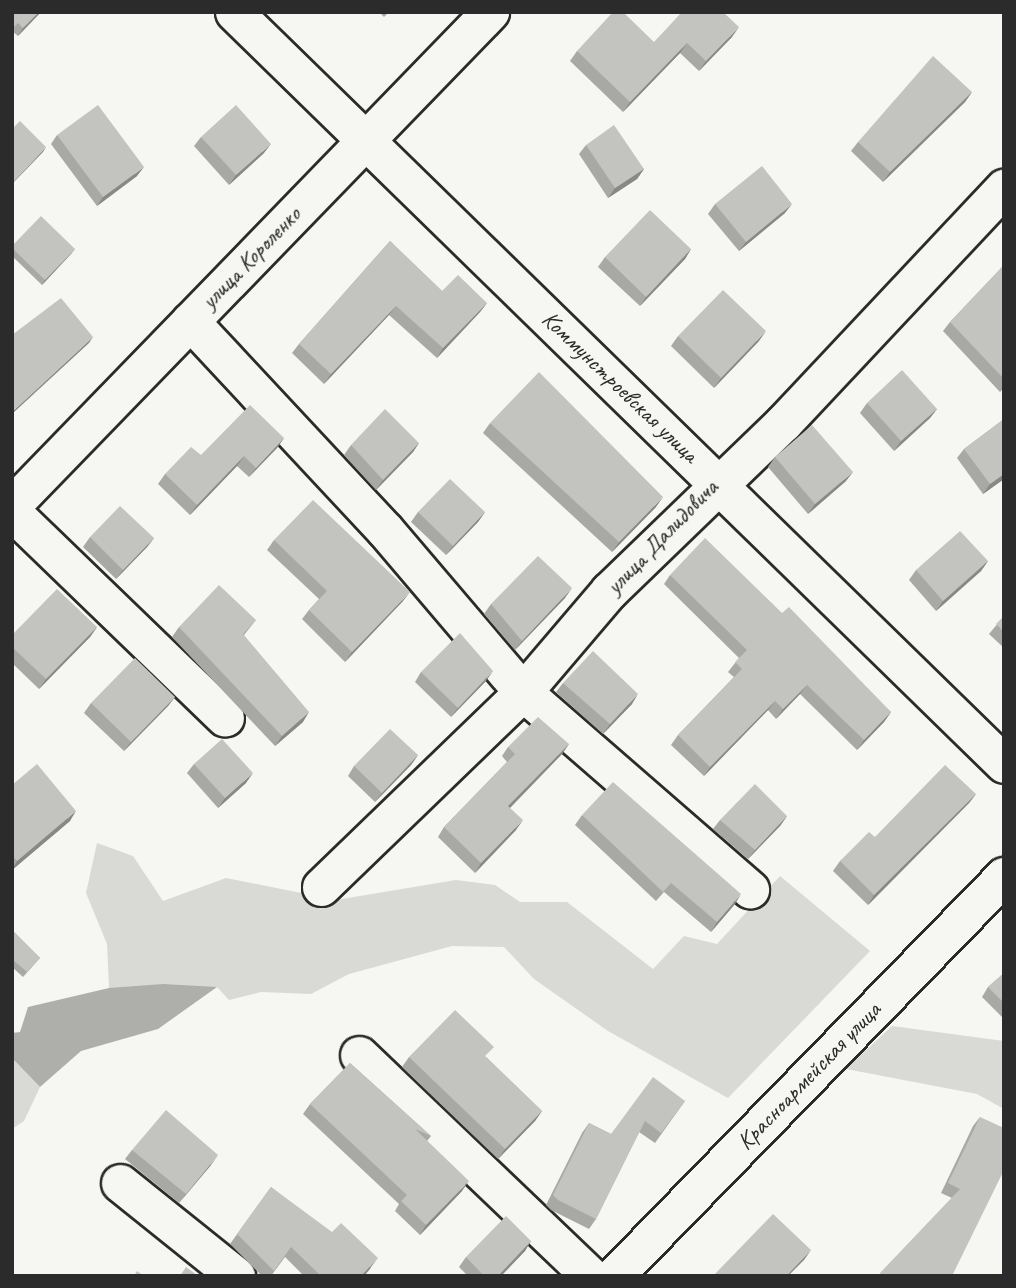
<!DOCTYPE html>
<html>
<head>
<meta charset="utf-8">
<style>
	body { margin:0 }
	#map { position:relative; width:1016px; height:1288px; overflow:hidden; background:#f6f6f2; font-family:Caveat,sans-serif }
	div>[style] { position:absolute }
	.green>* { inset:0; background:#d9d9d5 }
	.water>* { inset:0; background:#aeaeab }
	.roads { filter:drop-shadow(2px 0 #2b2b2b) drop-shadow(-2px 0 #2b2b2b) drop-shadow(0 2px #2b2b2b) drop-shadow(0 -2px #2b2b2b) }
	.minor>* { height:37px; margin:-18.5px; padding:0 18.5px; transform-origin:18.5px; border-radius:18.5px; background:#f6f6f2 }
	.wall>* { inset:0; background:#a8a8a5 }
	.shaded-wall>* { inset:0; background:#888886 }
	.building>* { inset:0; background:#c3c3c0 }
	span { translate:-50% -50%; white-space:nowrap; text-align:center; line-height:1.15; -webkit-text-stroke:5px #f6f6f2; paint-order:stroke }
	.street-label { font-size:24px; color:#2b2b2b }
	.frame { position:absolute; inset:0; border:14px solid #2b2b2b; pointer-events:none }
</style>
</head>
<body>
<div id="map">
	<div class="green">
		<div style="clip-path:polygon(97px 843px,133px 856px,163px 901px,226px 878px,336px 900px,456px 880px,495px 885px,520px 902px,567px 902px,653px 969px,684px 936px,717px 944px,780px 876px,870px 951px,728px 1098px,608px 1031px,534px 979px,504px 947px,452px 946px,349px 974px,311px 994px,261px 992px,229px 1000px,217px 987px,109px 988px,107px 944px,86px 893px)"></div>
		<div style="clip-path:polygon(892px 1026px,1004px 1041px,1004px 1109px,977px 1094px,846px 1069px)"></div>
		<div style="clip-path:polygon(12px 1058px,40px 1087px,24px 1121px,12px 1129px)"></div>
	</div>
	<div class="water">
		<div style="clip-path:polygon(163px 984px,217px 987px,158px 1029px,81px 1051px,40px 1087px,12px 1058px,12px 1033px,20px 1032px,28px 1007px,109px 988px)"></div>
	</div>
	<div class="roads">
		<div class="minor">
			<div style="left:234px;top:12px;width:1076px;rotate:44.32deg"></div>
			<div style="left:190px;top:321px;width:286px;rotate:47deg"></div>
			<div style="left:385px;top:530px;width:213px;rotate:49.6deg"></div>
			<div style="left:523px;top:692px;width:301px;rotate:41deg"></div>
			<div style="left:12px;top:505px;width:687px;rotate:-45.89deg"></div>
			<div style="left:12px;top:512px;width:296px;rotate:44deg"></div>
			<div style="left:321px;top:887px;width:281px;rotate:-44deg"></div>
			<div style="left:523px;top:692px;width:133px;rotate:-49.6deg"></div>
			<div style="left:609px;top:591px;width:242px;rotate:-44deg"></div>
			<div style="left:783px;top:423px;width:323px;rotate:-46.8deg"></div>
			<div style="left:359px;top:1055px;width:320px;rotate:43.7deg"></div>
			<div style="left:120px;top:1183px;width:149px;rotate:38.7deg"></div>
			<div style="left:614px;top:1276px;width:559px;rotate:-45.73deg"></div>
		</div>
	</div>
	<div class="wall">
		<div style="clip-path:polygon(12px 12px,41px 12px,18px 36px,12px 31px)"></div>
		<div style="clip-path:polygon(379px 12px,389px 12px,384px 17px)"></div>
		<div style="clip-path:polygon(732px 37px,699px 71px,680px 53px,623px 112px,570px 61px,577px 51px,654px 42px)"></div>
		<div style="clip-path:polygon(972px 92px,965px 102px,883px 182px,851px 151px,858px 142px)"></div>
		<div style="clip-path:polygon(57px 135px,137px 176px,97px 206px,51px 144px)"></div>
		<div style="clip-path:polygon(201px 137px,264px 153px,229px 185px,194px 146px)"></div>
		<div style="clip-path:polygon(586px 145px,644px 169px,637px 179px,608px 198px,579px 154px)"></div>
		<div style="clip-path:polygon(715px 204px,785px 213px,739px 251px,708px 214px)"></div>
		<div style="clip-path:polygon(390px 241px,442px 291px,487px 303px,480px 312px,437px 358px,389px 315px,324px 384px,292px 353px,299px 344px)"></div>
		<div style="clip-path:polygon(12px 246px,75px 249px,42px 285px,12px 256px)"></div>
		<div style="clip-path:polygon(691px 249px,685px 259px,640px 306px,598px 267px,605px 257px)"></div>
		<div style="clip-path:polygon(1004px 265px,1004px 388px,1000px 392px,943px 331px,950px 322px)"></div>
		<div style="clip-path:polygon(678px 336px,759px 341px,714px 388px,671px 346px)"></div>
		<div style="clip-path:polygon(867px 403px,937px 409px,930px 418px,894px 451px,860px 413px)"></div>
		<div style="clip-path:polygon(1004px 419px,1004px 479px,983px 494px,957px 458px,964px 449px)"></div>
		<div style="clip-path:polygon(490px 423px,656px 507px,612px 552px,483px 433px)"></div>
		<div style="clip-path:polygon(284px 438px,277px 448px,249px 477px,237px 466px,190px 515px,158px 484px,165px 474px,201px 455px)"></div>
		<div style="clip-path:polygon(419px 443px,413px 452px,376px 490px,344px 455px,351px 445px)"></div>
		<div style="clip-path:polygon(775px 457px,846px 481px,808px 514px,768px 467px)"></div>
		<div style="clip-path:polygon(418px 512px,485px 512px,478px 522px,446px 555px,411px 522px)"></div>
		<div style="clip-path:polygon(90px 537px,154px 538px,147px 547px,116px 579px,83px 547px)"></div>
		<div style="clip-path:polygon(274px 540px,403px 601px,345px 662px,302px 619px,309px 610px,319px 599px,267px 550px)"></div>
		<div style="clip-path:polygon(988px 561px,981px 571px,936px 611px,909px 580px,916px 570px)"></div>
		<div style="clip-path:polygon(670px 575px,782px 613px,891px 712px,884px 722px,857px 750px,800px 694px,776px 719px,768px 710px,704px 776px,671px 745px,678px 735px,734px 677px,728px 672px,739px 658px,664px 584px)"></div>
		<div style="clip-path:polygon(565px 598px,515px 650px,484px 614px,491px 604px)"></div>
		<div style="clip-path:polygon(1004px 616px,1004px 648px,989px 634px)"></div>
		<div style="clip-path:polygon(256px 620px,244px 635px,303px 722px,275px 746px,172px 637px,179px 627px)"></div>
		<div style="clip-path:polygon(97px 627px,90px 637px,39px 689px,12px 663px,12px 635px)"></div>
		<div style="clip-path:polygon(421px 672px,486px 681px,451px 717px,415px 682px)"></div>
		<div style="clip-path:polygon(563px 683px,632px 704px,603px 734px,556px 692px)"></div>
		<div style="clip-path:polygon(175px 697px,168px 706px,124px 751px,84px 713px,91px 703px)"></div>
		<div style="clip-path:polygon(569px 744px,562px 754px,510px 808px,516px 830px,475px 873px,438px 837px,444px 827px,507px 762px,502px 756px,508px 747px)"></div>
		<div style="clip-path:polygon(418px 755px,411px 765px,375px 802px,348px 776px,354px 766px)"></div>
		<div style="clip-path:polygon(194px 764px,246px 783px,218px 808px,187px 773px)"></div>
		<div style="clip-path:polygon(12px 785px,70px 821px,12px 870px)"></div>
		<div style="clip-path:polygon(976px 794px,969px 803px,868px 905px,833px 871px,840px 861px,875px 837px)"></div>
		<div style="clip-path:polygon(582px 815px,735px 904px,711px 932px,664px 892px,656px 901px,575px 825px)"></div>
		<div style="clip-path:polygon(787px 816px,780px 826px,748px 859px,713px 829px,720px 820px)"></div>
		<div style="clip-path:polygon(12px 930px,40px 958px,23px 977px,12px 967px)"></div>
		<div style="clip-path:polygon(1004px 973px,1004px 1019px,982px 997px,988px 987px)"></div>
		<div style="clip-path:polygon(409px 1057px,486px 1057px,542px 1111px,535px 1121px,498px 1159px,402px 1067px)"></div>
		<div style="clip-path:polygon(350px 1063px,431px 1136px,427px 1141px,462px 1191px,420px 1235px,395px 1211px,399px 1204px,303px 1114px,310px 1104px)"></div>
		<div style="clip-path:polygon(685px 1101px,655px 1143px,639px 1132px,596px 1219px,589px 1229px,551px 1210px,546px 1205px,582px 1133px,589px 1123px,611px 1134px)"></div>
		<div style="clip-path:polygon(980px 1117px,952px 1276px,878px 1276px,952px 1198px,941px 1193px,973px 1126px)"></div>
		<div style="clip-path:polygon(132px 1150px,211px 1165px,179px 1203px,125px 1159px)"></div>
		<div style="clip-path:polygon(271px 1187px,371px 1268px,364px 1276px,304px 1276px,285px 1257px,271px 1276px,262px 1276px,230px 1244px)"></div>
		<div style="clip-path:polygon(531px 1241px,525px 1251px,501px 1276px,468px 1276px,459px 1267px,466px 1257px)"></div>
	</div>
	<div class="shaded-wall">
		<div style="clip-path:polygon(39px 12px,41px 12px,18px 36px,23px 28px)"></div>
		<div style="clip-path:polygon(739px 27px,732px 37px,699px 71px,706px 61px)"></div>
		<div style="clip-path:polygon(687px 43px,680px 53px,623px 112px,630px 102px)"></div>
		<div style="clip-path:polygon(972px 92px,965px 102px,883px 182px,890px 172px)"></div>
		<div style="clip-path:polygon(271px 144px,264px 153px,229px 185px,236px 175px)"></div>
		<div style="clip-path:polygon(46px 147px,43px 152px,12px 184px,13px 182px)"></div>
		<div style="clip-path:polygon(144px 167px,137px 176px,97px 206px,103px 197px)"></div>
		<div style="clip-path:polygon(644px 169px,637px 179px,608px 198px,615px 188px)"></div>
		<div style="clip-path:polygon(792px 204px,785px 213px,739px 251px,746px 242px)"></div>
		<div style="clip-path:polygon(75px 249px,71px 254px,42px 285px,45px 280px)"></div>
		<div style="clip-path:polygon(691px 249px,685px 259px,640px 306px,646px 297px)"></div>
		<div style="clip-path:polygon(487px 303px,480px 312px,437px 358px,443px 348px)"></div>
		<div style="clip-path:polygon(396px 306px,389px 315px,324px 384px,331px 374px)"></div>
		<div style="clip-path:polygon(766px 331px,759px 341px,714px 388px,721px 378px)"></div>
		<div style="clip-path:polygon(93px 337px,89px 343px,12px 414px,12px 412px)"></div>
		<div style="clip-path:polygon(937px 409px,930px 418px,894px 451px,901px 441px)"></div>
		<div style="clip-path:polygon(284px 438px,277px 448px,249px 477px,256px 468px)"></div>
		<div style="clip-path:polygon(419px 443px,413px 452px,376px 490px,383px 480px)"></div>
		<div style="clip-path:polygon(244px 456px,237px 466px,190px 515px,197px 505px)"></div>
		<div style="clip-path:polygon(853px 472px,846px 481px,808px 514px,815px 504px)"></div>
		<div style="clip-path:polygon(1004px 474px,1004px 479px,983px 494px,990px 484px)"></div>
		<div style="clip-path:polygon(663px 497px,656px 507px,612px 552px,619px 542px)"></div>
		<div style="clip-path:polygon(485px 512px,478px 522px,446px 555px,453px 546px)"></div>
		<div style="clip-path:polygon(154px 538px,147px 547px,116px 579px,123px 570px)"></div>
		<div style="clip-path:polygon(988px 561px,981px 571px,936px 611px,943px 601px)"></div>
		<div style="clip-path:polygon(572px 588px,565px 598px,515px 650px,522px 641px)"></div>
		<div style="clip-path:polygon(410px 592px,403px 601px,345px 662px,352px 652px)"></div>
		<div style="clip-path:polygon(97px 627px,90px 637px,39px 689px,46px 679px)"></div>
		<div style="clip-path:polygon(493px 671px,486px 681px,451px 717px,458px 708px)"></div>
		<div style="clip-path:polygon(807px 685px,800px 694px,776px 719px,783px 709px)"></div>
		<div style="clip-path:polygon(638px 694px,632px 704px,603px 734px,610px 724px)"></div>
		<div style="clip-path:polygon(175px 697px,168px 706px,124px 751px,131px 742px)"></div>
		<div style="clip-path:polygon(775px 701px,768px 710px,704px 776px,710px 767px)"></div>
		<div style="clip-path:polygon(309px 712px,303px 722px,275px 746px,282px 736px)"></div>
		<div style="clip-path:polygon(891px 712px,884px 722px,857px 750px,864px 740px)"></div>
		<div style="clip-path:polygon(569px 744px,562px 754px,502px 816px,508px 806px)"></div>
		<div style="clip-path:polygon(418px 755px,411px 765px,375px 802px,382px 793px)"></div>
		<div style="clip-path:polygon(253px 773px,246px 783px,218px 808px,225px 798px)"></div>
		<div style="clip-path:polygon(976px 794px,969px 803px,868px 905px,874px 895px)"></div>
		<div style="clip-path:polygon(76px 811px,70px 821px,12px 870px,17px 861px)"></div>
		<div style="clip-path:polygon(787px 816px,780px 826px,748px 859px,755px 850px)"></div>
		<div style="clip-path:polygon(523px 820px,516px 830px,475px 873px,481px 863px)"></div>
		<div style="clip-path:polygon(741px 894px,735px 904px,711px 932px,717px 922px)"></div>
		<div style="clip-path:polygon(542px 1111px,535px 1121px,498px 1159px,505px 1149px)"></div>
		<div style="clip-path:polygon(218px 1155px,211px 1165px,179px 1203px,186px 1194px)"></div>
		<div style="clip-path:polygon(469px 1181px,462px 1191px,420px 1235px,426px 1225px)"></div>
		<div style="clip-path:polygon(531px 1241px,525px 1251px,501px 1276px,498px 1276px)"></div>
		<div style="clip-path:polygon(811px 1250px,804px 1260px,788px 1276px,786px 1276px)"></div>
		<div style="clip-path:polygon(378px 1258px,364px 1276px,361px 1276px)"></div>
	</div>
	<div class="building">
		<div style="clip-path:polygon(12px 12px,39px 12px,23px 28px,18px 23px,12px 29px)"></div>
		<div style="clip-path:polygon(613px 12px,623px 12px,654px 42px,682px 12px,723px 12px,739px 27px,706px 61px,687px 43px,630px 102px,577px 51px)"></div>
		<div style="clip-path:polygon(933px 56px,972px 92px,890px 172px,858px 142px)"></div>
		<div style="clip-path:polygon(98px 105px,144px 167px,103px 197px,57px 135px)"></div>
		<div style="clip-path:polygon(236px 105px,271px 144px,236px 175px,201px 137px)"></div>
		<div style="clip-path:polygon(20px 121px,46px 147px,13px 182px,12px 129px)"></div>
		<div style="clip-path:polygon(614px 125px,644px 169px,615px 188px,586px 145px)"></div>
		<div style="clip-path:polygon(762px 166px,792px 204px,746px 242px,715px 204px)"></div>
		<div style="clip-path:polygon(650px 210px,691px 249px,646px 297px,605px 257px)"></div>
		<div style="clip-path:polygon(41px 216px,75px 249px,45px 280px,12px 248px,12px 246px)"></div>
		<div style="clip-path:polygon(390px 241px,442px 291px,458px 275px,487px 303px,443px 348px,396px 306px,331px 374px,299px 344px)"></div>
		<div style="clip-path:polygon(1004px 265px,1004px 379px,950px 322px)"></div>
		<div style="clip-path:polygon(723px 290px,766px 331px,721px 378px,678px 336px)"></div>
		<div style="clip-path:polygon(61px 298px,93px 337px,12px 412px,12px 335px)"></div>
		<div style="clip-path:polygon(902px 370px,937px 409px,901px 441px,867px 403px)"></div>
		<div style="clip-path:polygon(539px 372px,663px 497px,619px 542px,490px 423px)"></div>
		<div style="clip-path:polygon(250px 405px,284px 438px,256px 468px,244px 456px,197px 505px,165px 474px,191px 447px,201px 455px)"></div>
		<div style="clip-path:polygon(385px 409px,419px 443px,383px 480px,351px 445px)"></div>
		<div style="clip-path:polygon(1004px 419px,1004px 474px,990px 484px,964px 449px)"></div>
		<div style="clip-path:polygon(812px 425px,853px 472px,815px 504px,775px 457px)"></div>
		<div style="clip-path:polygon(450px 479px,485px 512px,453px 546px,418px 512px)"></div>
		<div style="clip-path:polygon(313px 500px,410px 592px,352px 652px,309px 610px,327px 591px,274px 540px)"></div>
		<div style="clip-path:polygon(120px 506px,154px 538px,123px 570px,90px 537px)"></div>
		<div style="clip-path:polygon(960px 531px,988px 561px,943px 601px,916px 570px)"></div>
		<div style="clip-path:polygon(705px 538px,782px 613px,789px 607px,891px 712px,864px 740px,807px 685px,783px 709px,775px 701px,710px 767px,678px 735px,742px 669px,735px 662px,747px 650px,670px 575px)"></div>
		<div style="clip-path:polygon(538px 556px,572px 588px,522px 641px,491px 604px)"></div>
		<div style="clip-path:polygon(219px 585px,256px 620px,243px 634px,309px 712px,282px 736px,179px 627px)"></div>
		<div style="clip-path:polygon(57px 589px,97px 627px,46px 679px,12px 647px,12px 635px)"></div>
		<div style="clip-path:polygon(1004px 616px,1004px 632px,996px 624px)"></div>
		<div style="clip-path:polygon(460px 633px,493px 671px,458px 708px,421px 672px)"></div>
		<div style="clip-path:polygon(593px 651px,638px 694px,610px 724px,563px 683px)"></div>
		<div style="clip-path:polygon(135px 658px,175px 697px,131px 742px,91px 703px)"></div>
		<div style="clip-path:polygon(538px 717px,569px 744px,508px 806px,523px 820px,481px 863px,444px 827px,515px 754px,508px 747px)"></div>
		<div style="clip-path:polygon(390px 729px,418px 755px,382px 793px,354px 766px)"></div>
		<div style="clip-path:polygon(222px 739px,253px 773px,225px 798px,194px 764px)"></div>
		<div style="clip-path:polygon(37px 764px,76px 811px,17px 861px,12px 855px,12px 785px)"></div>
		<div style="clip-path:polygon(945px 765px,976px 794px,874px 895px,840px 861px,869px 832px,875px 837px)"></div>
		<div style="clip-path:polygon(613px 782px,741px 894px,717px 922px,671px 883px,663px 892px,582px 815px)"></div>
		<div style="clip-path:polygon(755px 784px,787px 816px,755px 850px,720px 820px)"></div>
		<div style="clip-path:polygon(12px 930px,40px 958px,27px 972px,12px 959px)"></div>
		<div style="clip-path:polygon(1004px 973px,1004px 1003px,988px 987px)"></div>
		<div style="clip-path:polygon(455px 1010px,494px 1047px,485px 1056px,542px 1111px,505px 1149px,409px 1057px)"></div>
		<div style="clip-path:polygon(350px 1063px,431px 1136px,415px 1129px,469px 1181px,426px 1225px,401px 1201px,407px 1195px,310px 1104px)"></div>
		<div style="clip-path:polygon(653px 1077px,685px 1101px,661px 1133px,645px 1121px,596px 1219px,558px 1200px,553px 1195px,589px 1123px,611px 1134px)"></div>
		<div style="clip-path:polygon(166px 1110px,218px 1155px,186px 1194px,132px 1150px)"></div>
		<div style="clip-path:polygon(980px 1117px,1004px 1128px,1004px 1170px,952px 1276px,883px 1276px,880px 1273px,960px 1189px,948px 1183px)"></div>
		<div style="clip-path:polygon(271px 1187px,332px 1232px,341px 1223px,378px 1258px,361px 1276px,321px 1276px,291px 1247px,274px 1271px,237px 1234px)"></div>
		<div style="clip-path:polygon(773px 1214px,811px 1250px,786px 1276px,713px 1276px)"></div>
		<div style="clip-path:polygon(506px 1216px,531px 1241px,498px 1276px,484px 1276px,466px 1257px)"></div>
		<div style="clip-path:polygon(186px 1267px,198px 1276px,180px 1276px)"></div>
		<div style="clip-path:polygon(137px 1271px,144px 1276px,134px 1276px)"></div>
	</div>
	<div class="street-label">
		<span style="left:251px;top:258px;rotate:-46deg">улица Короленко</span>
		<span style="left:620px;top:387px;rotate:44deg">Коммунстроевская улица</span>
		<span style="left:662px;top:537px;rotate:-46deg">улица Далидовича</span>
		<span style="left:809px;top:1076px;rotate:-46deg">Красноармейская улица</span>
	</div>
	<div class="frame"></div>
</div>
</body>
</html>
